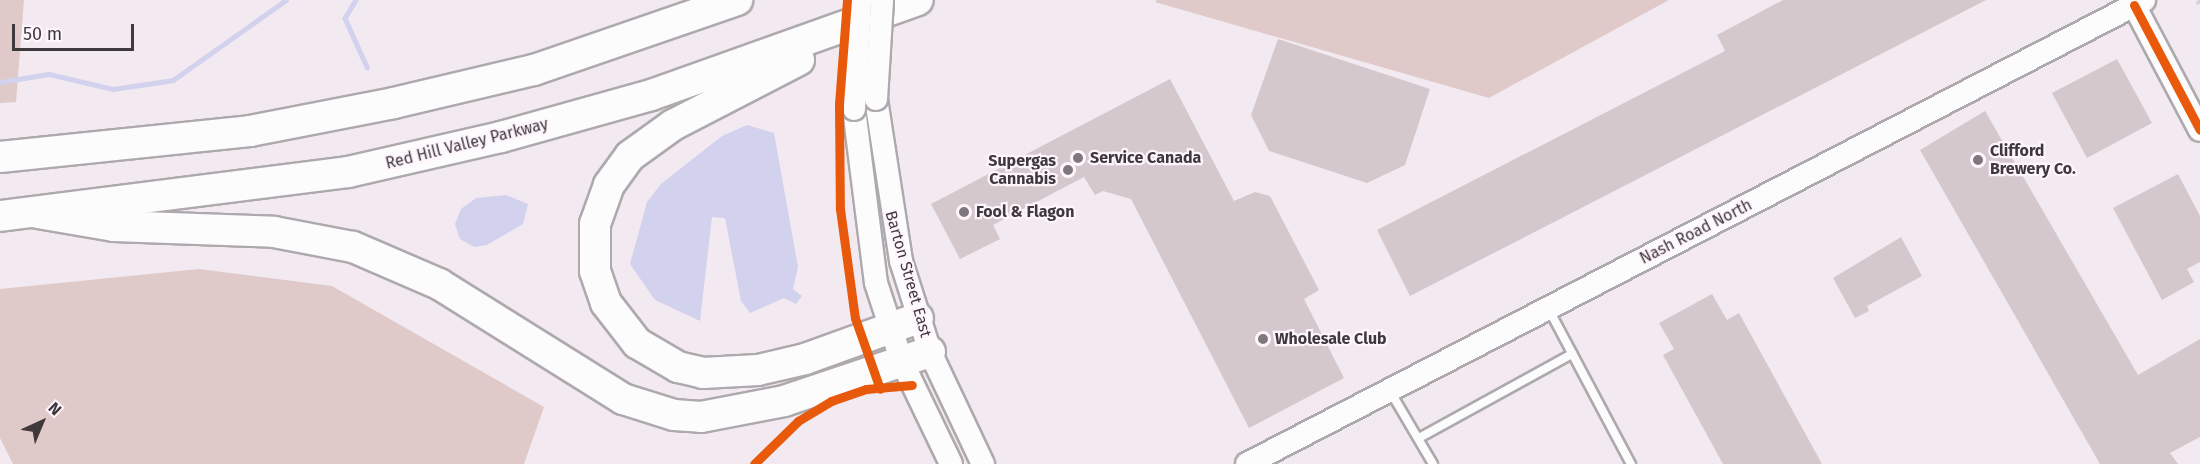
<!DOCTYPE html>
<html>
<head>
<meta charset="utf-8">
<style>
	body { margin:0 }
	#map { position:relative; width:2200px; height:464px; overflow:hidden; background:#f2eaf0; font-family:"Fira Sans",sans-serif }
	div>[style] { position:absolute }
	.green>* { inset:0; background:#e0cac9 }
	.water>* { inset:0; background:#d2d1ee }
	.stream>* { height:4.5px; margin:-2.25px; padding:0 2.25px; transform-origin:2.25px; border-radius:2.25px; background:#d2d1ee }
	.building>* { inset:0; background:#d4c8cc }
	.path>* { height:3px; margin-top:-1.5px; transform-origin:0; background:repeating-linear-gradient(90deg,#d8d5d6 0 1.5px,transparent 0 6px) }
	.roads { filter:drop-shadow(2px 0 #aea9ad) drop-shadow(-2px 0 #aea9ad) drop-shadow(0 2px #aea9ad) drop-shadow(0 -2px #aea9ad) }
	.lane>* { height:8px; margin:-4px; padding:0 4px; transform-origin:4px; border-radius:4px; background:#fdfcfd }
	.secondary>* { height:22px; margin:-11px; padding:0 11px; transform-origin:11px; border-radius:11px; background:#fdfcfd }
	.highway>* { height:30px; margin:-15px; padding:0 15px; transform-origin:15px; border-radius:15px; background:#fdfcfd }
	.rail>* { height:4.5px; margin-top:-2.25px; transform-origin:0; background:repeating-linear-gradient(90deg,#d5d2d4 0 9px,transparent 0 13.5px) }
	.bridges { filter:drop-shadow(2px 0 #aea9ad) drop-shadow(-2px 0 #aea9ad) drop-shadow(0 2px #aea9ad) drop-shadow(0 -2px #aea9ad) }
	.secondary-bridge>* { height:22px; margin:-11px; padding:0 11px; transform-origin:11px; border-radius:11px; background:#fdfcfd }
	.cycleway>* { height:9px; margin:-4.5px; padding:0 4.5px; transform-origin:4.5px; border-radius:4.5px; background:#e8590c }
	.dots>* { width:16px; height:16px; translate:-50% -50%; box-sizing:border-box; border:3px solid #fff5fc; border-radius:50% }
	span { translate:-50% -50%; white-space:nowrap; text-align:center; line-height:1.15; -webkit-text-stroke:4.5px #fff5fc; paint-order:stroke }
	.street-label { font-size:16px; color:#3f393d }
	.poi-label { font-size:16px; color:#3f393d; font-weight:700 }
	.left { translate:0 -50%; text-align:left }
	.right { translate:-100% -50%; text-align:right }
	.north { position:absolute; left:12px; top:392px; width:60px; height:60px; -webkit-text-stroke:4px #fff5fc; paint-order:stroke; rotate:44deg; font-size:16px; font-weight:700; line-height:24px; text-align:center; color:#3f393d }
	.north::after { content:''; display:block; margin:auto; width:21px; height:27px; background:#3f393d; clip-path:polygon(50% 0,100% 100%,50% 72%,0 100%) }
	.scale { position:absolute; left:12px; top:24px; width:122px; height:27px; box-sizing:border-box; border:3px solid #3f393d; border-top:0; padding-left:8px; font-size:18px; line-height:21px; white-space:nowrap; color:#3f393d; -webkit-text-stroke:4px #fff5fc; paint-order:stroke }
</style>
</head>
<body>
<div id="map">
	<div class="green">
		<div style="clip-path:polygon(0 0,24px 0,16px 102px,0 103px)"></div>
		<div style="clip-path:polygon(1669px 0,1489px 98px,1155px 2px,1157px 0)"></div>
		<div style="clip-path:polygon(199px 269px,332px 286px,544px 407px,524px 464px,13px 464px,0 438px,0 289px)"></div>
	</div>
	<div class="water">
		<div style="clip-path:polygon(747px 125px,774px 133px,798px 267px,793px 289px,802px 296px,796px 304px,784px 298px,750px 313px,741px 301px,725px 218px,712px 217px,700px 321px,655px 300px,630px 264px,647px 202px,661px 184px,722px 136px)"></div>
		<div style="clip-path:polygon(506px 195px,528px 204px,523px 224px,487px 245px,474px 247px,460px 239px,455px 224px,461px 209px,476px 198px)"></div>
	</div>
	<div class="stream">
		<div style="left:356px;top:0;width:21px;rotate:121deg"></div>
		<div style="left:345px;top:18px;width:54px;rotate:65.8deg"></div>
		<div style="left:0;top:82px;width:50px;rotate:-9.3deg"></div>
		<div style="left:49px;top:74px;width:66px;rotate:13.2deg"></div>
		<div style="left:113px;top:89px;width:61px;rotate:-8.5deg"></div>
		<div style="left:173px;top:80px;width:138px;rotate:-35.3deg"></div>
	</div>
	<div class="building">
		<div style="clip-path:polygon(1783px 0,1986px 0,1410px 296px,1377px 230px,1725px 51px,1717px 35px)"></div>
		<div style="clip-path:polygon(1278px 39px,1430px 89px,1405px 165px,1367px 183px,1269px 151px,1251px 115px)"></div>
		<div style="clip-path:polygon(2117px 59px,2152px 123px,2087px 158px,2052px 93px)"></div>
		<div style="clip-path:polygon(1170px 79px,1234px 201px,1255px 192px,1270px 196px,1319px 290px,1304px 299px,1344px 378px,1249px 428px,1131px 199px,1103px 191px,1095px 195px,1084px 177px,993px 225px,1000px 239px,960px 259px,931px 204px)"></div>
		<div style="clip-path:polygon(1985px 111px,2138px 375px,2200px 339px,2200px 437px,2170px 453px,2178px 464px,2100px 464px,1920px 150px)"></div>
		<div style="clip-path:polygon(2178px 174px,2200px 216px,2200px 262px,2187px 269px,2194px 282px,2162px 300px,2113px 208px)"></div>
		<div style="clip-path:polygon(1901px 237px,1922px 276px,1867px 306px,1869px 311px,1855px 318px,1833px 278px)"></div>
		<div style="clip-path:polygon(1712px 294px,1727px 320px,1739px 313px,1822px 464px,1723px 464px,1663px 355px,1674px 349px,1659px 323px)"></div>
	</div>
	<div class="path">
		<div style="left:754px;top:464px;width:62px;rotate:-44.3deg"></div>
	</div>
	<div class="roads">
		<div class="lane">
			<div style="left:1548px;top:308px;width:177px;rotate:62deg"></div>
			<div style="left:1390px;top:391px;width:85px;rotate:59.5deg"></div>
			<div style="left:1419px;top:438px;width:175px;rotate:-28.8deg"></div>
		</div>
		<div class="secondary">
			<div style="left:2134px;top:5px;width:141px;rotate:62.2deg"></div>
			<div style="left:876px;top:99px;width:164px;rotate:81.2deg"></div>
			<div style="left:901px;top:261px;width:96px;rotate:72.3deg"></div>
			<div style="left:930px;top:352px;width:124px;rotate:64.7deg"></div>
			<div style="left:854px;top:109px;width:175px;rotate:82.8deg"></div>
			<div style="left:876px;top:283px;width:83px;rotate:71.8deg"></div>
			<div style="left:902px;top:362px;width:113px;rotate:64.3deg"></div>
			<div style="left:1247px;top:464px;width:1010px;rotate:-27.35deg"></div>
		</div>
		<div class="highway">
			<div style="left:799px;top:60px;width:142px;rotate:152.7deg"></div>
			<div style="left:673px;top:125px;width:53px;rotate:144.2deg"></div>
			<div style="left:630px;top:156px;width:36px;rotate:126deg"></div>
			<div style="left:609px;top:185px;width:41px;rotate:109.7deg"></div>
			<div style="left:595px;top:224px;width:47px;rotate:90deg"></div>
			<div style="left:595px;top:271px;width:34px;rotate:71deg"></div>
			<div style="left:606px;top:303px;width:51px;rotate:52.2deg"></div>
			<div style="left:637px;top:343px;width:48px;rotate:30.3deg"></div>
			<div style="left:678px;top:367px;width:26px;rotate:13deg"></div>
			<div style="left:703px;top:373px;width:55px;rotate:-3.1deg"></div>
			<div style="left:758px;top:370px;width:48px;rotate:-13.2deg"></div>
			<div style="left:805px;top:359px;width:120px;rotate:-19.9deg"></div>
			<div style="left:0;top:157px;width:251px;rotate:-5.9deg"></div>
			<div style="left:250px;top:131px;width:147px;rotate:-11deg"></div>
			<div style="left:394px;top:103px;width:144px;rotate:-13.3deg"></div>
			<div style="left:534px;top:70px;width:215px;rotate:-19deg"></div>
			<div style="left:38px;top:213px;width:77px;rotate:9.7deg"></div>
			<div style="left:114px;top:226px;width:160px;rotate:2.1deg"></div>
			<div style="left:274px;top:232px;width:80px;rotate:10.8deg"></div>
			<div style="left:353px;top:247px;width:94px;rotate:23.3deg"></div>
			<div style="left:439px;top:284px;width:217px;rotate:32deg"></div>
			<div style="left:623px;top:399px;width:53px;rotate:17.4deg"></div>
			<div style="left:674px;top:415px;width:27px;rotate:4deg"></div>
			<div style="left:701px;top:417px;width:85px;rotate:-10.9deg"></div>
			<div style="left:784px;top:401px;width:154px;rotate:-18.6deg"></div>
			<div style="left:0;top:216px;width:351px;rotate:-7.2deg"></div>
			<div style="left:348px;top:172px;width:157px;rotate:-12.9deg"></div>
			<div style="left:501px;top:137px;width:156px;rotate:-15.6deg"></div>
			<div style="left:651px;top:95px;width:283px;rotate:-19.6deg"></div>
		</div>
	</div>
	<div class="rail">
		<div style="left:2198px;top:0;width:4px;rotate:63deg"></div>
	</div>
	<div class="bridges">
		<div class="secondary-bridge">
			<div style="left:876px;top:99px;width:99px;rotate:-86.5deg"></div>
			<div style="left:854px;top:109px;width:109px;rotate:-86.8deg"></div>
		</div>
	</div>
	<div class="cycleway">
		<div style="left:847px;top:0;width:104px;rotate:94.4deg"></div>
		<div style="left:839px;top:104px;width:105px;rotate:89.5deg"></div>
		<div style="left:840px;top:209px;width:110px;rotate:82.2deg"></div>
		<div style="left:855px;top:318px;width:75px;rotate:70.6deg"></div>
		<div style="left:2134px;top:5px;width:141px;rotate:62.2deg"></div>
		<div style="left:754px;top:464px;width:62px;rotate:-44.3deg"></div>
		<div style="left:798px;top:421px;width:39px;rotate:-31deg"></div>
		<div style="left:831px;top:401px;width:37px;rotate:-19deg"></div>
		<div style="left:866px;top:389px;width:46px;rotate:-5deg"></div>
	</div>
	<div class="dots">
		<div style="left:1078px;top:158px;background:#7e777c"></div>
		<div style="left:1978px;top:160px;background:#7e777c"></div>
		<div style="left:1068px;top:170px;background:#7e777c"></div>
		<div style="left:964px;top:212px;background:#7e777c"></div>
		<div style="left:1263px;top:339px;background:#7e777c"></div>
	</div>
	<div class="street-label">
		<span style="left:467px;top:144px;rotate:-14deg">Red Hill Valley Parkway</span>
		<span style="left:1696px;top:232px;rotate:-27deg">Nash Road North</span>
		<span style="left:908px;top:274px;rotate:74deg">Barton Street East</span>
	</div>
	<div class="poi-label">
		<span class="left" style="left:1990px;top:160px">Clifford<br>Brewery Co.</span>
		<span class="left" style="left:1090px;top:158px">Service Canada</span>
		<span class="right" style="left:1056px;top:170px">Supergas<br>Cannabis</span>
		<span class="left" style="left:976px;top:212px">Fool &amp; Flagon</span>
		<span class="left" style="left:1275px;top:339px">Wholesale Club</span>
	</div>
	<div class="north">N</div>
	<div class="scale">50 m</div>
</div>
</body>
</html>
